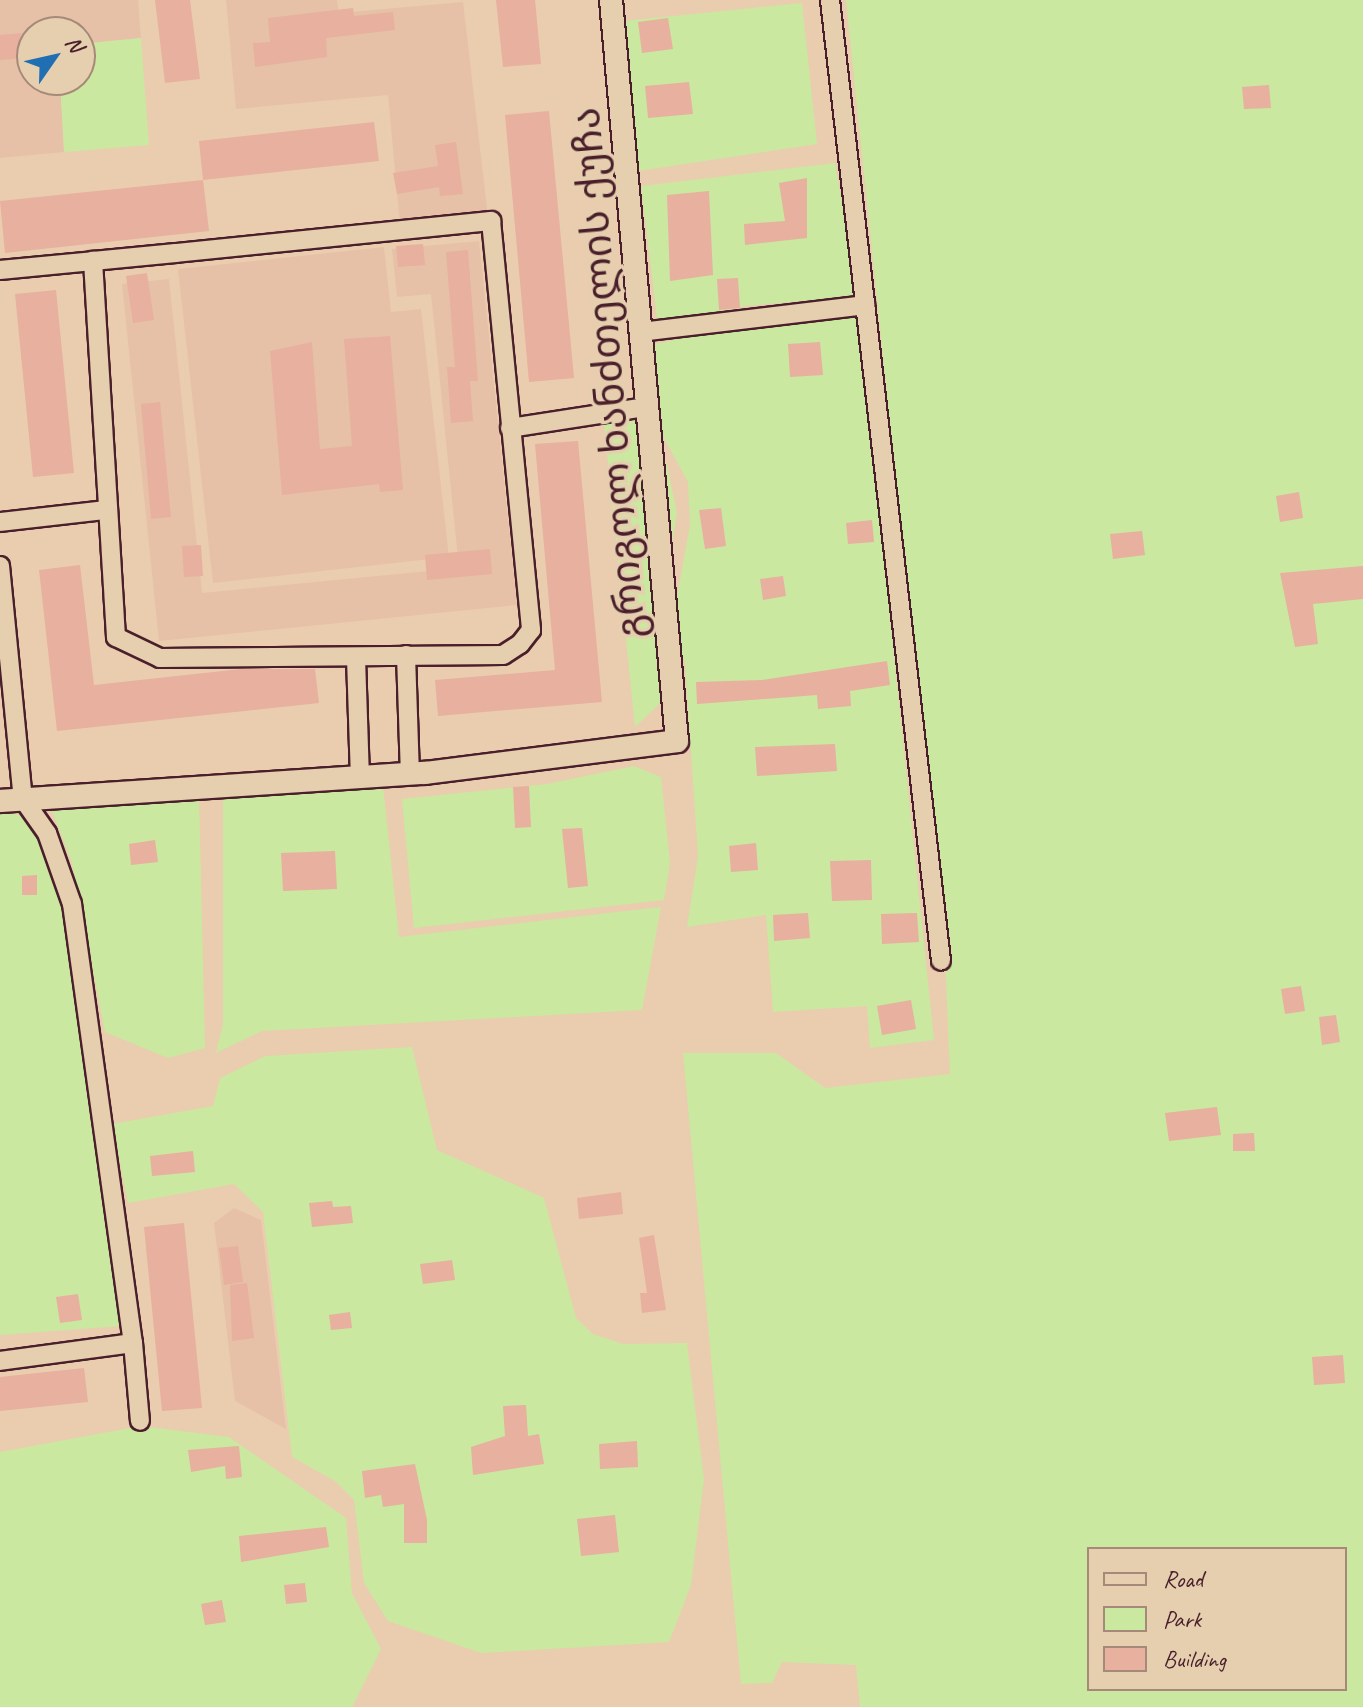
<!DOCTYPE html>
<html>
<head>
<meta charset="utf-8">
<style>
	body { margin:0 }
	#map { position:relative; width:1363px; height:1707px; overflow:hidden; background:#eacdae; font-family:Caveat,"Noto Sans Georgian",sans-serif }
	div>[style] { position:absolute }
	.built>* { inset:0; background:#e6c1a7 }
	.green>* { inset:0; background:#cae8a0 }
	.building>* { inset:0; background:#e7b09f }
	.roads { filter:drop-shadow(2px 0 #4a1f2b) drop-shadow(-2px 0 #4a1f2b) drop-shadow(0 2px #4a1f2b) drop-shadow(0 -2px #4a1f2b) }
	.minor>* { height:18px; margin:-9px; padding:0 9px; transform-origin:9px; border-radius:9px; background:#e5cfae }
	.tertiary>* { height:22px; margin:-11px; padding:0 11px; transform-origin:11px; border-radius:11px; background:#e5cfae }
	span { translate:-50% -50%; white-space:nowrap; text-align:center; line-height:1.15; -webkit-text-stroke:7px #e5cfae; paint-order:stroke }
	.street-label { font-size:40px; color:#4a1f2b }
	.legend { position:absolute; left:1087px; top:1547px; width:260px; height:144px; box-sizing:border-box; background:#e5cfae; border:2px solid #a7897a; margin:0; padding:10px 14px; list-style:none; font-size:24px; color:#4a1f2b }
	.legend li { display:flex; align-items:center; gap:16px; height:40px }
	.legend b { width:40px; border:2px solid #a7897a }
	.north { position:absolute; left:16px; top:16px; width:80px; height:80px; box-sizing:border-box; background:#e5cfae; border:2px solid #a7897a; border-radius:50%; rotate:56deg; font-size:22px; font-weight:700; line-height:32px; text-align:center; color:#4a1f2b }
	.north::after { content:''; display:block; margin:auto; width:28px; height:36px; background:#1f6fb2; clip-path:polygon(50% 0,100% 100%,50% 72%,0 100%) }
</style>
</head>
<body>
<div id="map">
	<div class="built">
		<div style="clip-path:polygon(0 0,138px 0,141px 38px,80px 44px,80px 32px,32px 32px,32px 80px,60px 80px,64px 152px,0 158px)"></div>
		<div style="clip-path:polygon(226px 0,337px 0,339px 13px,463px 2px,488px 217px,400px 225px,388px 95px,236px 109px)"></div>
		<div style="clip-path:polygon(479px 241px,517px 605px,159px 641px,122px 284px,169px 279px,202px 593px,459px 568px,431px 294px,397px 297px,392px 249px)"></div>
		<div style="clip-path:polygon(384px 247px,391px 312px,421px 309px,449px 557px,213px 583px,178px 269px)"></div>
		<div style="clip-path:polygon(234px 1208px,261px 1220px,286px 1429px,235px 1401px,214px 1223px)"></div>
	</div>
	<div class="green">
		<div style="clip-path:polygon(evenodd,846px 0,1363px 0,1363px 1707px,860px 1707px,856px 1665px,782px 1662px,772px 1683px,741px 1684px,683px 1053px,776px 1053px,825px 1088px,950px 1074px,945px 955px,846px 0,1089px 1549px,1345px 1549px,1345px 1689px,1089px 1689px,1089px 1549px)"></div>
		<div style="clip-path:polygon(802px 3px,817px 144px,638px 171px,623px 21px)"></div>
		<div style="clip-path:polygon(141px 38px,149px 145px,64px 152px,60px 80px,80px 80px,80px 44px)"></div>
		<div style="clip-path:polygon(835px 163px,859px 296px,746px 306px,658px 325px,641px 186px)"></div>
		<div style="clip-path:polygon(857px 300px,934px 1040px,870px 1048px,867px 1006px,773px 1012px,766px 915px,687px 927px,698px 856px,685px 663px,672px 624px,690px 525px,688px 482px,654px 420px,651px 345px)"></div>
		<div style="clip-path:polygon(635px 420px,667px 465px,677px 513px,659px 613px,670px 694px,635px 727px,604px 425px)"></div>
		<div style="clip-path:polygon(634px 766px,661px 777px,670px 863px,664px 900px,414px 928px,402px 799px,547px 784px)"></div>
		<div style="clip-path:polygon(383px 786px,399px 937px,661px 907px,642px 1010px,262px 1031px,216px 1053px,223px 1024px,223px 795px)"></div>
		<div style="clip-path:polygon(199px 796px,205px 1048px,168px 1058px,105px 1032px,72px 863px,51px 808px)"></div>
		<div style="clip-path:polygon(9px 811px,33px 821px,61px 903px,121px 1326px,0 1335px,0 813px)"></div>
		<div style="clip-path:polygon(412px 1047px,437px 1150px,544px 1198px,576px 1318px,593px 1334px,623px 1344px,687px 1343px,704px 1479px,691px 1585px,669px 1642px,481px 1653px,388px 1621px,364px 1583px,354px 1500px,335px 1481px,292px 1457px,263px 1212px,234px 1184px,128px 1203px,112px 1124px,213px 1106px,220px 1078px,265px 1056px)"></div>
		<div style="clip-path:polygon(141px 1426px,229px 1437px,346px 1518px,352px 1593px,381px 1649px,352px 1707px,0 1707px,0 1452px)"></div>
	</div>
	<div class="building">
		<div style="clip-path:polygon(155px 0,190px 0,200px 79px,165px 83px)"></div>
		<div style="clip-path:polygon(496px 0,535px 0,541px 64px,503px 67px)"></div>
		<div style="clip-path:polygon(353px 8px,354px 16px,393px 12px,395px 30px,326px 38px,327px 57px,255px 67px,253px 43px,270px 42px,268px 18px)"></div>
		<div style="clip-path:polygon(668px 18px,673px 49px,642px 53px,638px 22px)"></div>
		<div style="clip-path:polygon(21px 33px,23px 58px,0 60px,0 35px)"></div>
		<div style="clip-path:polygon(689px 82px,693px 114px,648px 118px,645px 86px)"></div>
		<div style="clip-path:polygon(1269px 85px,1271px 108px,1244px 109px,1242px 87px)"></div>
		<div style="clip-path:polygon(549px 111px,574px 378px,529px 382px,505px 115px)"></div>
		<div style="clip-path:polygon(374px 122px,379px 161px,203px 180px,199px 141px)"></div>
		<div style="clip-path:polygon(456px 142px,463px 194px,440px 196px,439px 187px,397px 194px,393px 173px,438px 166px,435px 145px)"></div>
		<div style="clip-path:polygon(807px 178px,807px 238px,745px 245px,744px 224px,785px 221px,779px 183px)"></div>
		<div style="clip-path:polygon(203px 180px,209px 231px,5px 253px,0 201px)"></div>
		<div style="clip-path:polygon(709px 191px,713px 275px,670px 281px,667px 195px)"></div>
		<div style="clip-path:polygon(423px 244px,425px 265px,398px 267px,396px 246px)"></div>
		<div style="clip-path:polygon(468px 250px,478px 381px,470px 381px,473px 421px,451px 423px,447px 367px,455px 367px,446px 252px)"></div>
		<div style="clip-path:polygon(147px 273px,154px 320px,133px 323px,126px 276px)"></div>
		<div style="clip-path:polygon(738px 278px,740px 308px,719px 310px,717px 279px)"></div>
		<div style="clip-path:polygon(56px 290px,74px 473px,33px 477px,15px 294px)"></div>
		<div style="clip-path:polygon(390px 336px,403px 490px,380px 492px,379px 484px,282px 495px,270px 351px,312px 342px,320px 449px,352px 446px,344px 339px)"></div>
		<div style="clip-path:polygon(820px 342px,823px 375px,790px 377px,788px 344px)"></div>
		<div style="clip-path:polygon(160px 402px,171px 517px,151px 519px,141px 404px)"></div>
		<div style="clip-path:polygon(578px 441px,602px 702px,438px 716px,435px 680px,555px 670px,535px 444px)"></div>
		<div style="clip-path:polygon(1299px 492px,1303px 518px,1280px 522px,1276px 496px)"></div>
		<div style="clip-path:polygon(721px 508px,726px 546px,705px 549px,699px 510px)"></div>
		<div style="clip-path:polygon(872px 520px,874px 542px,848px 544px,846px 523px)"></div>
		<div style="clip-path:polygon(1142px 531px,1145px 555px,1113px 559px,1110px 534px)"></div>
		<div style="clip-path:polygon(201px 545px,203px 576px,184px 577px,182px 546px)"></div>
		<div style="clip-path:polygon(490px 549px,492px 574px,427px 580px,425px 555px)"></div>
		<div style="clip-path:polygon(80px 565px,94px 685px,241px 669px,315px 669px,319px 703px,57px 731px,39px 570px)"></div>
		<div style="clip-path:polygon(1363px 566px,1363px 599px,1313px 604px,1318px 644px,1295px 647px,1280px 573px)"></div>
		<div style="clip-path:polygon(783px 576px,786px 596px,763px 600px,760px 579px)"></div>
		<div style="clip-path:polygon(887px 661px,890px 685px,850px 691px,851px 706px,818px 709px,817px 695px,697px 704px,696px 682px,762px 680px)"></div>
		<div style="clip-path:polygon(835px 744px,837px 771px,757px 776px,755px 747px)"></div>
		<div style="clip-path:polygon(529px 786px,531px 827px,515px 828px,513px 787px)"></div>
		<div style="clip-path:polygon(582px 828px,588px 886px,568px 888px,562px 829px)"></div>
		<div style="clip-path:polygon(155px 840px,158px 862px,131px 865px,129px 844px)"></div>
		<div style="clip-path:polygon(756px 843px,758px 870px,731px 872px,729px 846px)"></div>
		<div style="clip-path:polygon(335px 851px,337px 889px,283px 891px,281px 853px)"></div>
		<div style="clip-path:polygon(871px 860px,872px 900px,832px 901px,830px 861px)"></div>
		<div style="clip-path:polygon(37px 875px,37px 895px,22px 895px,22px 876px)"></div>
		<div style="clip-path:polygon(808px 913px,810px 938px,774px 941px,773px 915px)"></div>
		<div style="clip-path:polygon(917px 913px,919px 942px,882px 944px,881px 914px)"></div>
		<div style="clip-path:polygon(1301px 986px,1305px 1011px,1285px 1014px,1281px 989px)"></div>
		<div style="clip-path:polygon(911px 1000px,916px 1029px,882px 1035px,877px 1006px)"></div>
		<div style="clip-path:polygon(1336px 1015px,1340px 1042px,1322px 1045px,1319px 1017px)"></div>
		<div style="clip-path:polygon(1217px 1107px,1221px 1135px,1169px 1141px,1165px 1113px)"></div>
		<div style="clip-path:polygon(1254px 1133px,1255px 1151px,1233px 1151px,1233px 1134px)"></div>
		<div style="clip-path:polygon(193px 1151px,195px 1172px,152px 1176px,150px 1156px)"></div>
		<div style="clip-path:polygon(621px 1192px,623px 1214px,579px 1219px,577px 1198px)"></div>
		<div style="clip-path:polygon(332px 1201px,333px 1207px,351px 1206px,353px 1223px,312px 1227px,309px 1203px)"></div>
		<div style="clip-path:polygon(184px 1223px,202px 1408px,162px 1411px,144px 1227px)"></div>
		<div style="clip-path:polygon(654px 1235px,666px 1310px,642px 1313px,640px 1293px,647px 1293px,639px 1238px)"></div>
		<div style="clip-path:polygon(238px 1246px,243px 1282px,224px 1285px,219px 1248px)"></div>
		<div style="clip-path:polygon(452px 1260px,455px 1280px,423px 1284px,420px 1264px)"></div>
		<div style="clip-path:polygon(247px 1283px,254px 1338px,232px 1341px,230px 1285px)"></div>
		<div style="clip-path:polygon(78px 1294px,82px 1320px,60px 1323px,56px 1297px)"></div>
		<div style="clip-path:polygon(350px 1312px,352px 1328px,331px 1330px,329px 1315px)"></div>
		<div style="clip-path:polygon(1343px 1355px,1345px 1383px,1314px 1385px,1312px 1357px)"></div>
		<div style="clip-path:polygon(84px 1368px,88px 1402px,0 1411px,0 1377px)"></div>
		<div style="clip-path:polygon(526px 1405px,528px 1436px,539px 1434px,544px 1464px,473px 1475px,471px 1447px,505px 1436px,503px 1406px)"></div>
		<div style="clip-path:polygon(637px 1441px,638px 1467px,600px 1469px,599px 1444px)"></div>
		<div style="clip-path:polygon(239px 1446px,242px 1477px,226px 1479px,225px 1466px,191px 1472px,188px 1450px)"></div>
		<div style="clip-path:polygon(415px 1464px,427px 1520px,427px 1543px,404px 1543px,404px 1504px,383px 1507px,381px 1495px,365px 1498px,362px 1471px)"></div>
		<div style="clip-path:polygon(615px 1515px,619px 1552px,581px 1556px,577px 1519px)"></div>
		<div style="clip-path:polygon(326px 1527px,329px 1547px,241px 1562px,239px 1536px)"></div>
		<div style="clip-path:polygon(305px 1583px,307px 1602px,286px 1604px,284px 1585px)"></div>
		<div style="clip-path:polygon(222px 1600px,226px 1622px,205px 1625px,201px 1604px)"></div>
	</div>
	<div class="roads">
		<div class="minor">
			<div style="left:830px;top:0;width:967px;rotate:83.41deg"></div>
			<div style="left:0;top:270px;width:93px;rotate:-5.5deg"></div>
			<div style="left:93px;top:261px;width:83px;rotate:-5.5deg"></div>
			<div style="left:176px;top:253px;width:317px;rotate:-5.8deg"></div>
			<div style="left:491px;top:221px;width:411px;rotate:84.4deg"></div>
			<div style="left:531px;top:630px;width:18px;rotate:128deg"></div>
			<div style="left:520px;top:644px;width:20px;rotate:147deg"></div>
			<div style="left:503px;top:655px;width:343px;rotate:179.5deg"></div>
			<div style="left:160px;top:658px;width:49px;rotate:-154.5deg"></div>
			<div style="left:116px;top:637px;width:377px;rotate:-93.5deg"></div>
			<div style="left:640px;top:332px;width:227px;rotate:-6.8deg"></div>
			<div style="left:510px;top:428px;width:137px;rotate:-8.8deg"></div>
			<div style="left:0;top:522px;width:107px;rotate:-6.5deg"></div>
			<div style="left:0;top:566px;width:234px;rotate:84.4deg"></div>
			<div style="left:23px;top:799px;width:42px;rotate:54.8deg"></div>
			<div style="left:47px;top:833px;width:75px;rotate:70.6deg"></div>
			<div style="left:72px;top:904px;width:443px;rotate:82.1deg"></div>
			<div style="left:133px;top:1343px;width:134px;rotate:172.3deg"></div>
			<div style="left:406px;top:655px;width:119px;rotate:88.1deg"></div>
			<div style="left:356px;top:658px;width:119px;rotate:88.1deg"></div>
			<div style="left:133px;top:1343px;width:78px;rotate:84.9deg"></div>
		</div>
		<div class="tertiary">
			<div style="left:0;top:801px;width:426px;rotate:-3.8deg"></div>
			<div style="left:425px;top:773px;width:254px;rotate:-7.2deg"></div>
			<div style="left:677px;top:741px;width:744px;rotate:-95.09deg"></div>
		</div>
	</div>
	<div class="street-label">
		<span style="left:609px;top:373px;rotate:-95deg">გრიგოლ ხანძთელის ქუჩა</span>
	</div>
	<ul class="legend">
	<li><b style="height:10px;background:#e5cfae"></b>Road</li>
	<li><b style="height:22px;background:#cae8a0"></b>Park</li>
	<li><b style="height:22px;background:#e7b09f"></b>Building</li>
	</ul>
	<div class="north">N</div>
</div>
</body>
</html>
